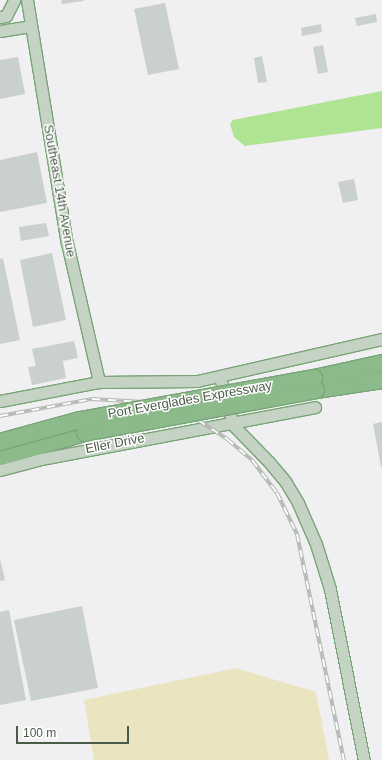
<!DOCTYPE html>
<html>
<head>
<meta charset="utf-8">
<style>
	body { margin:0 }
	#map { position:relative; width:382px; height:760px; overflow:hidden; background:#f0eff1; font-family:Helvetica,sans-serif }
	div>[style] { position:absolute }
	.green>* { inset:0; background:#ebe4c1 }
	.water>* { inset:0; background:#aee492 }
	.building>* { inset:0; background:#cad0cb }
	.roads { filter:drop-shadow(1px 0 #78a576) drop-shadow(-1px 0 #78a576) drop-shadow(0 1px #78a576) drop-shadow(0 -1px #78a576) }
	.minor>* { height:11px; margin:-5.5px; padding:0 5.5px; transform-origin:5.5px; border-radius:5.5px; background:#c5d3c4 }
	.highway>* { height:16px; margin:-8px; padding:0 8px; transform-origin:8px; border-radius:8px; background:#8dba8b }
	.rail>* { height:4px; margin-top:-2px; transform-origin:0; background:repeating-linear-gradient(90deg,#fff 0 8px,#b2b9b2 0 16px); box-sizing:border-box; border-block:1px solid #b2b9b2 }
	.bridges { filter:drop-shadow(1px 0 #78a576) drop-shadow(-1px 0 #78a576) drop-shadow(0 1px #78a576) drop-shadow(0 -1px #78a576) }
	.highway-bridge>* { height:16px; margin:-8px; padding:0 8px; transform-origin:8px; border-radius:8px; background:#8dba8b }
	span { translate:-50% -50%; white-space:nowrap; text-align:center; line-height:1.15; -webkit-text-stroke:3px #fff; paint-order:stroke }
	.street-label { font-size:13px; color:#4a5b49 }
	.scale { position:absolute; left:16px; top:726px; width:113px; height:18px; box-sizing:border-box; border:2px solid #4a5b49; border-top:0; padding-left:5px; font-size:12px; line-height:14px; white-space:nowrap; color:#4a5b49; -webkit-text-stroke:3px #fff; paint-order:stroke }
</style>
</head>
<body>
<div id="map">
	<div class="green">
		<div style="clip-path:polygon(236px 668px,316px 692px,329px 760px,94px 760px,84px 700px)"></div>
	</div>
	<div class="water">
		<div style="clip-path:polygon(382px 91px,382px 128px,245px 146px,234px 137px,230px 124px,233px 120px)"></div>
	</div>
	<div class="building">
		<div style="clip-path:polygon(61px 0,83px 0,84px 1px,62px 4px)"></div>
		<div style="clip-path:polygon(165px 3px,179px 69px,148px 75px,134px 9px)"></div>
		<div style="clip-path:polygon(376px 14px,377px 22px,357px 26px,355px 18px)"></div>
		<div style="clip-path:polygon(321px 24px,322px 32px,302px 36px,301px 28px)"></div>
		<div style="clip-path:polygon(323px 45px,328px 72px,318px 74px,313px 47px)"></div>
		<div style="clip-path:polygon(262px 56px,267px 82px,258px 83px,254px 58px)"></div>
		<div style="clip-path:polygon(18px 57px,25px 94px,0 99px,0 60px)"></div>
		<div style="clip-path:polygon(37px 152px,47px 203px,0 212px,0 160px)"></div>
		<div style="clip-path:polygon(354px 179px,358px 200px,343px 203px,338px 182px)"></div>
		<div style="clip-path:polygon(46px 223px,49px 236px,21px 241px,19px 227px)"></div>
		<div style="clip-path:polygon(52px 253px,66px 320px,33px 327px,20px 260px)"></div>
		<div style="clip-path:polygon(3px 258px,20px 340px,0 344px,0 259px)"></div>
		<div style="clip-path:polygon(74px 341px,78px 358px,63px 361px,66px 378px,32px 385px,28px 367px,36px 366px,32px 349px)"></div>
		<div style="clip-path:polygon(382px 422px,382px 467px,381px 467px,373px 424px)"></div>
		<div style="clip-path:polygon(0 559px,5px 580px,0 581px)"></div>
		<div style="clip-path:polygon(82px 606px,98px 688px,31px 701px,14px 620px)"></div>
		<div style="clip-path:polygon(9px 610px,26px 700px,0 705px,0 612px)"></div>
	</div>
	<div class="roads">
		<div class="minor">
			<div style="left:27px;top:0;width:246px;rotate:80.7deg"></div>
			<div style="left:67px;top:243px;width:143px;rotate:77deg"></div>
			<div style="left:0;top:17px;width:6px;rotate:-9deg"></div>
			<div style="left:6px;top:16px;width:18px;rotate:-63deg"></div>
			<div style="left:0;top:31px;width:31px;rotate:-9deg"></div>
			<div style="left:220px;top:377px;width:50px;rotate:74.8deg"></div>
			<div style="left:233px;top:425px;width:52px;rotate:45.8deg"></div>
			<div style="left:269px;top:462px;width:25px;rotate:50deg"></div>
			<div style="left:285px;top:481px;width:26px;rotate:59deg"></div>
			<div style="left:298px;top:503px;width:45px;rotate:66.3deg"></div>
			<div style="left:316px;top:544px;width:47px;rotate:72.7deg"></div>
			<div style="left:330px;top:589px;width:174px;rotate:78.8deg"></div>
			<div style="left:0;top:401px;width:101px;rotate:-10.9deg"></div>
			<div style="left:99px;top:382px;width:98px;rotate:-0.6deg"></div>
			<div style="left:197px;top:381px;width:190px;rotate:-12.8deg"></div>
			<div style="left:0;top:470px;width:42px;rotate:-15deg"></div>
			<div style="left:41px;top:459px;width:279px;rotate:-10.7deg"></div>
		</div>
		<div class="highway">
			<div style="left:314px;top:378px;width:70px;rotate:-12.4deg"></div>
			<div style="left:316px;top:390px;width:67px;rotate:-8.6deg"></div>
			<div style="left:0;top:457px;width:88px;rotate:-15.8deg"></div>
		</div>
	</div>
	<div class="rail">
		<div style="left:0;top:416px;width:94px;rotate:-10.5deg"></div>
		<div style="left:92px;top:399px;width:52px;rotate:3.3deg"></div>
		<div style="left:144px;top:402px;width:23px;rotate:13deg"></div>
		<div style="left:166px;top:407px;width:35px;rotate:22deg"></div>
		<div style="left:198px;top:420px;width:35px;rotate:33deg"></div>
		<div style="left:227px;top:439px;width:33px;rotate:40deg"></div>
		<div style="left:252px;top:460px;width:41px;rotate:52.9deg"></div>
		<div style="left:277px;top:493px;width:46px;rotate:64deg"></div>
		<div style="left:297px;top:534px;width:231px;rotate:78.3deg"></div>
	</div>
	<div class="bridges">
		<div class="highway-bridge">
			<div style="left:85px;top:433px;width:235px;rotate:-10.5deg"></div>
			<div style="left:0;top:442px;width:83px;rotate:-15.4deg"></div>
			<div style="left:80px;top:420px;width:238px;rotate:-10.2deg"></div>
		</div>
	</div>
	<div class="street-label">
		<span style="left:59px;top:191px;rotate:80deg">Southeast 14th Avenue</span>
		<span style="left:190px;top:400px;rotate:-10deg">Port Everglades Expressway</span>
		<span style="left:115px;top:444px;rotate:-11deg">Eller Drive</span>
	</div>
	<div class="scale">100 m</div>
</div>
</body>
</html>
